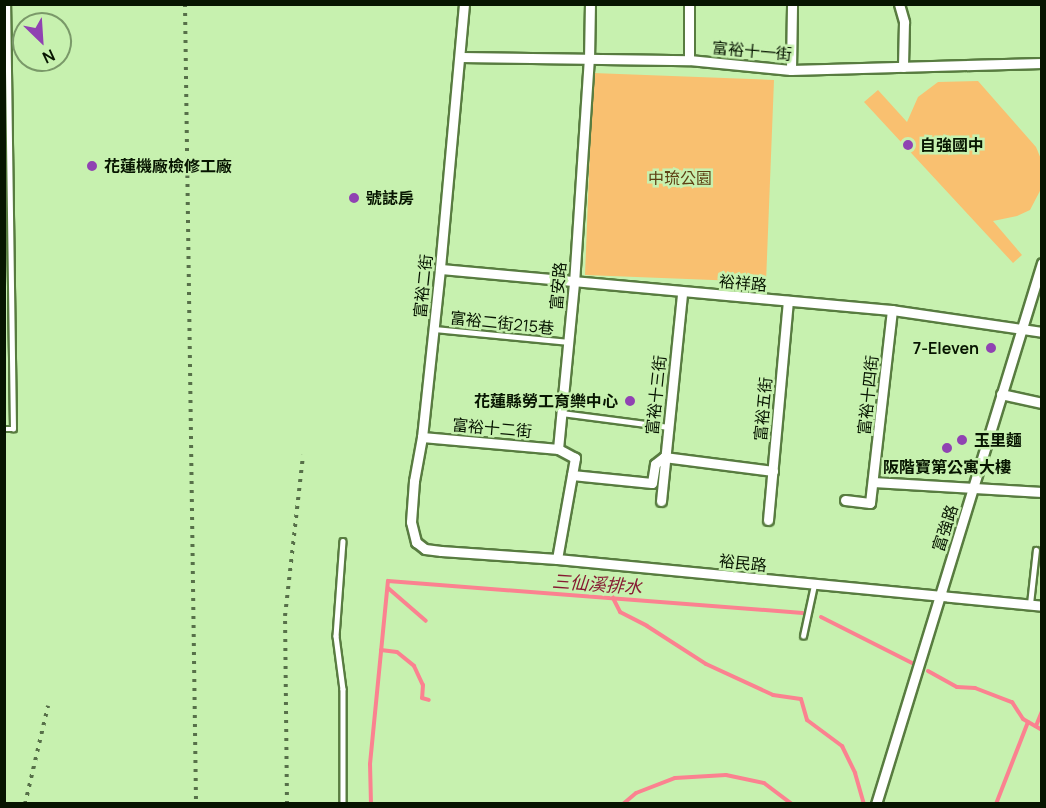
<!DOCTYPE html>
<html>
<head>
<meta charset="utf-8">
<style>
	body { margin:0 }
	#map { position:relative; width:1046px; height:808px; overflow:hidden; background:#c7f1af; font-family:Manrope,"Noto Sans TC",sans-serif }
	div>[style] { position:absolute }
	.green>* { inset:0; background:#f9c070 }
	.stream>* { height:4px; margin:-2px; padding:0 2px; transform-origin:2px; border-radius:2px; background:#fb8290 }
	.roads { filter:drop-shadow(2px 0 #587c40) drop-shadow(-2px 0 #587c40) drop-shadow(0 2px #587c40) drop-shadow(0 -2px #587c40) }
	.lane>* { height:4.5px; margin:-2.25px; padding:0 2.25px; transform-origin:2.25px; border-radius:2.25px; background:#fff }
	.street>* { height:9px; margin:-4.5px; padding:0 4.5px; transform-origin:4.5px; border-radius:4.5px; background:#fff }
	.rail>* { height:4px; margin-top:-2px; transform-origin:0; background:repeating-linear-gradient(90deg,#577049 0 3px,transparent 0 9px) }
	.dots>* { width:16px; height:16px; translate:-50% -50%; box-sizing:border-box; border:3px solid #c7f1af; border-radius:50% }
	span { translate:-50% -50%; white-space:nowrap; text-align:center; line-height:1.15; -webkit-text-stroke:5px #c7f1af; paint-order:stroke }
	.street-label { font-size:16px; color:#071501 }
	.poi-label { font-size:16px; color:#071501; font-weight:700 }
	.left { translate:0 -50%; text-align:left }
	.right { translate:-100% -50%; text-align:right }
	.park-label { font-size:16px; color:#5d4014 }
	.water-label { font-size:18px; color:#861a32; font-style:italic }
	.frame { position:absolute; inset:0; border:6px solid #071501; pointer-events:none }
	.north { position:absolute; left:12px; top:12px; width:60px; height:60px; box-sizing:border-box; background:#c7f1af; border:2px solid #7a9969; border-radius:50%; rotate:155deg; font-size:16px; font-weight:700; line-height:24px; text-align:center; color:#071501 }
	.north::after { content:''; display:block; margin:auto; width:21px; height:27px; background:#9042b2; clip-path:polygon(50% 0,100% 100%,50% 72%,0 100%) }
</style>
</head>
<body>
<div id="map">
	<div class="green">
		<div style="clip-path:polygon(593px 73px,774px 80px,766px 282px,585px 275px)"></div>
		<div style="clip-path:polygon(978px 81px,1036px 147px,1041px 159px,1041px 189px,1030px 210px,1017px 216px,993px 221px,1022px 255px,1013px 263px,864px 102px,878px 90px,907px 122px,918px 97px,938px 82px)"></div>
	</div>
	<div class="stream">
		<div style="left:388px;top:588px;width:50px;rotate:41deg"></div>
		<div style="left:612px;top:596px;width:18px;rotate:63deg"></div>
		<div style="left:620px;top:612px;width:30px;rotate:27deg"></div>
		<div style="left:647px;top:626px;width:70px;rotate:32.8deg"></div>
		<div style="left:706px;top:664px;width:74px;rotate:24.8deg"></div>
		<div style="left:773px;top:695px;width:28px;rotate:8deg"></div>
		<div style="left:801px;top:699px;width:22px;rotate:74deg"></div>
		<div style="left:807px;top:720px;width:44px;rotate:36.6deg"></div>
		<div style="left:842px;top:746px;width:30px;rotate:64deg"></div>
		<div style="left:855px;top:773px;width:32px;rotate:74deg"></div>
		<div style="left:821px;top:617px;width:102px;rotate:26.8deg"></div>
		<div style="left:381px;top:650px;width:16px;rotate:7deg"></div>
		<div style="left:397px;top:652px;width:22px;rotate:39deg"></div>
		<div style="left:414px;top:666px;width:21px;rotate:65deg"></div>
		<div style="left:423px;top:685px;width:13px;rotate:94deg"></div>
		<div style="left:422px;top:698px;width:7px;rotate:16deg"></div>
		<div style="left:928px;top:671px;width:33px;rotate:29deg"></div>
		<div style="left:957px;top:687px;width:18px;rotate:3deg"></div>
		<div style="left:975px;top:688px;width:40px;rotate:21deg"></div>
		<div style="left:1012px;top:702px;width:20px;rotate:57deg"></div>
		<div style="left:1023px;top:719px;width:22px;rotate:30deg"></div>
		<div style="left:1036px;top:726px;width:16px;rotate:-68deg"></div>
		<div style="left:371px;top:804px;width:40px;rotate:-91.4deg"></div>
		<div style="left:370px;top:764px;width:184px;rotate:-84.4deg"></div>
		<div style="left:388px;top:581px;width:416px;rotate:4.4deg"></div>
		<div style="left:623px;top:804px;width:17px;rotate:-40deg"></div>
		<div style="left:636px;top:793px;width:42px;rotate:-21deg"></div>
		<div style="left:675px;top:778px;width:51px;rotate:-3.4deg"></div>
		<div style="left:726px;top:775px;width:39px;rotate:12deg"></div>
		<div style="left:764px;top:783px;width:35px;rotate:37deg"></div>
		<div style="left:996px;top:804px;width:88px;rotate:-68.7deg"></div>
	</div>
	<div class="roads">
		<div class="lane">
			<div style="left:434px;top:329px;width:136px;rotate:5.5deg"></div>
			<div style="left:562px;top:413px;width:107px;rotate:7.5deg"></div>
			<div style="left:4px;top:429px;width:9px"></div>
			<div style="left:13px;top:429px;width:425px;rotate:-90.8deg"></div>
			<div style="left:343px;top:541px;width:95px;rotate:94.2deg"></div>
			<div style="left:336px;top:636px;width:53px;rotate:82.5deg"></div>
			<div style="left:343px;top:689px;width:115px;rotate:90deg"></div>
			<div style="left:1030px;top:604px;width:54px;rotate:-83.7deg"></div>
			<div style="left:803px;top:636px;width:52px;rotate:-77.8deg"></div>
		</div>
		<div class="street">
			<div style="left:464px;top:4px;width:266px;rotate:95.2deg"></div>
			<div style="left:440px;top:269px;width:169px;rotate:96.1deg"></div>
			<div style="left:422px;top:437px;width:45px;rotate:100.3deg"></div>
			<div style="left:414px;top:481px;width:41px;rotate:94.2deg"></div>
			<div style="left:411px;top:522px;width:21px;rotate:76deg"></div>
			<div style="left:416px;top:542px;width:11px;rotate:38deg"></div>
			<div style="left:425px;top:549px;width:16px;rotate:7deg"></div>
			<div style="left:441px;top:551px;width:116px;rotate:3.9deg"></div>
			<div style="left:557px;top:559px;width:487px;rotate:5.5deg"></div>
			<div style="left:899px;top:4px;width:19px;rotate:74deg"></div>
			<div style="left:904px;top:22px;width:45px;rotate:91.3deg"></div>
			<div style="left:461px;top:57px;width:228px;rotate:0.8deg"></div>
			<div style="left:689px;top:60px;width:102px;rotate:5.6deg"></div>
			<div style="left:791px;top:70px;width:251px;rotate:-1.6deg"></div>
			<div style="left:689px;top:60px;width:56px;rotate:-90deg"></div>
			<div style="left:791px;top:70px;width:66px;rotate:-89.1deg"></div>
			<div style="left:440px;top:269px;width:454px;rotate:5.2deg"></div>
			<div style="left:892px;top:310px;width:152px;rotate:8.3deg"></div>
			<div style="left:1001px;top:394px;width:42px;rotate:12.4deg"></div>
			<div style="left:422px;top:437px;width:137px;rotate:5deg"></div>
			<div style="left:572px;top:475px;width:80px;rotate:5.7deg"></div>
			<div style="left:652px;top:483px;width:19px;rotate:-81deg"></div>
			<div style="left:655px;top:464px;width:11px;rotate:-38deg"></div>
			<div style="left:664px;top:457px;width:110px;rotate:7.3deg"></div>
			<div style="left:873px;top:482px;width:169px;rotate:3.4deg"></div>
			<div style="left:845px;top:500px;width:25px;rotate:7deg"></div>
			<div style="left:870px;top:503px;width:194px;rotate:-83.5deg"></div>
			<div style="left:661px;top:501px;width:209px;rotate:-84.2deg"></div>
			<div style="left:768px;top:520px;width:220px;rotate:-84.8deg"></div>
			<div style="left:557px;top:559px;width:103px;rotate:-79.9deg"></div>
			<div style="left:575px;top:458px;width:19px;rotate:-152deg"></div>
			<div style="left:558px;top:449px;width:167px;rotate:-84.5deg"></div>
			<div style="left:574px;top:283px;width:224px;rotate:-86.2deg"></div>
			<div style="left:589px;top:60px;width:56px;rotate:-89deg"></div>
			<div style="left:876px;top:804px;width:566px;rotate:-72.94deg"></div>
		</div>
	</div>
	<div class="rail">
		<div style="left:185px;top:4px;width:800px;rotate:89.21deg"></div>
		<div style="left:25px;top:804px;width:101px;rotate:-76.8deg"></div>
		<div style="left:287px;top:804px;width:188px;rotate:-90.6deg"></div>
		<div style="left:285px;top:616px;width:162px;rotate:-83.6deg"></div>
	</div>
	<div class="dots">
		<div style="left:908px;top:145px;background:#9042b2"></div>
		<div style="left:92px;top:166px;background:#9042b2"></div>
		<div style="left:354px;top:198px;background:#9042b2"></div>
		<div style="left:991px;top:348px;background:#9042b2"></div>
		<div style="left:630px;top:401px;background:#9042b2"></div>
		<div style="left:962px;top:440px;background:#9042b2"></div>
		<div style="left:947px;top:448px;background:#9042b2"></div>
	</div>
	<div class="street-label">
		<span style="left:752px;top:51px;rotate:5deg">富裕十一街</span>
		<span style="left:743px;top:283px;rotate:5deg">裕祥路</span>
		<span style="left:423px;top:286px;rotate:-84deg">富裕二街</span>
		<span style="left:558px;top:286px;rotate:-85deg">富安路</span>
		<span style="left:502px;top:323px;rotate:6deg">富裕二街215巷</span>
		<span style="left:656px;top:395px;rotate:-84deg">富裕十三街</span>
		<span style="left:868px;top:395px;rotate:-84deg">富裕十四街</span>
		<span style="left:763px;top:409px;rotate:-85deg">富裕五街</span>
		<span style="left:492px;top:428px;rotate:5deg">富裕十二街</span>
		<span style="left:945px;top:528px;rotate:-72deg">富強路</span>
		<span style="left:743px;top:563px;rotate:6deg">裕民路</span>
	</div>
	<div class="poi-label">
		<span class="left" style="left:920px;top:145px">自強國中</span>
		<span class="left" style="left:104px;top:166px">花蓮機廠檢修工廠</span>
		<span class="left" style="left:366px;top:198px">號誌房</span>
		<span class="right" style="left:979px;top:348px">7-Eleven</span>
		<span class="right" style="left:618px;top:401px">花蓮縣勞工育樂中心</span>
		<span class="left" style="left:974px;top:440px">玉里麵</span>
		<span style="left:947px;top:467px">阪階寶第公寓大樓</span>
	</div>
	<div class="park-label">
		<span style="left:680px;top:178px">中琉公園</span>
	</div>
	<div class="water-label">
		<span style="left:597px;top:584px;rotate:4deg">三仙溪排水</span>
	</div>
	<div class="frame"></div>
	<div class="north">N</div>
</div>
</body>
</html>
